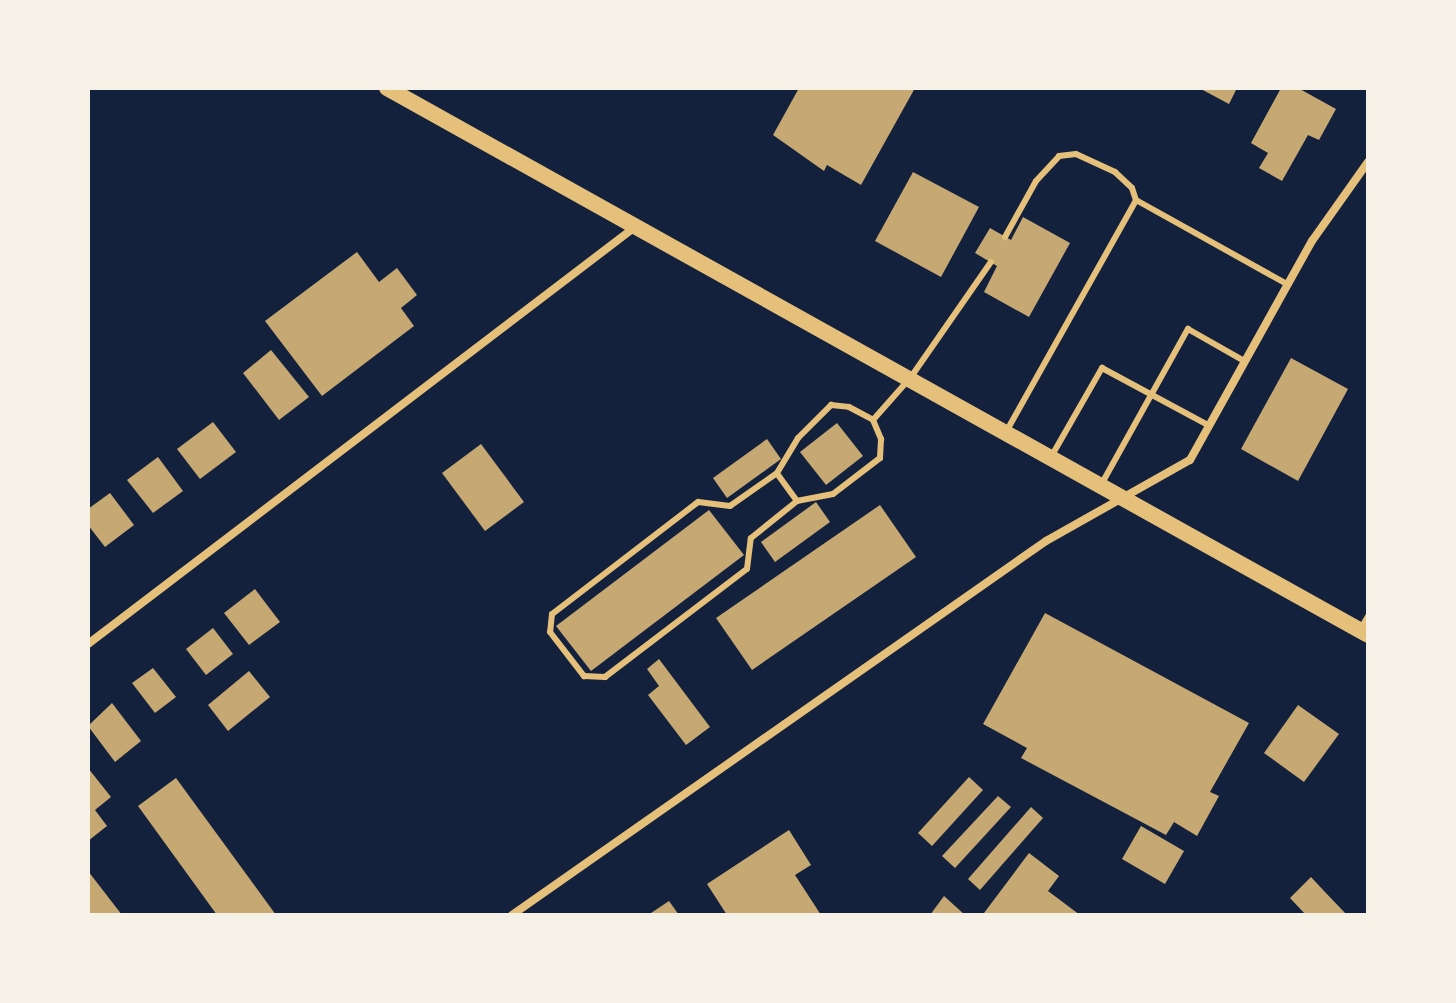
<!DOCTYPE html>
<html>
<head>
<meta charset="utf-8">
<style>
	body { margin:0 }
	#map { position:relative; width:1456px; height:1003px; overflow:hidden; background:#14213d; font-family:"DM Sans",sans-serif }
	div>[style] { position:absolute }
	.building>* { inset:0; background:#c6a872 }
	.service>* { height:6px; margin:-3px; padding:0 3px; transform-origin:3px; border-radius:3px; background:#e5c07b }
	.minor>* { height:8px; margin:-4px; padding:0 4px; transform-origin:4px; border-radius:4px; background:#e5c07b }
	.secondary>* { height:16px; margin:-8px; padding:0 8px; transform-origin:8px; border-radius:8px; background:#e5c07b }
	span { translate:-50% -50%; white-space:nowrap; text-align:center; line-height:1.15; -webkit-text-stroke:6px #f6f1e7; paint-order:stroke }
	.frame { position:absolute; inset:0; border:90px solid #f6f1e7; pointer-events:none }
</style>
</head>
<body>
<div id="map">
	<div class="building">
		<div style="clip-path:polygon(799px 88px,915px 88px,861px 185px,827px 165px,824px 171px,773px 135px)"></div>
		<div style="clip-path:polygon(1199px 88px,1237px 88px,1229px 104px)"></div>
		<div style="clip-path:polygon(1281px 88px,1298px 88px,1336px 109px,1319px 140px,1308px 135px,1282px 181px,1259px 168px,1268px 153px,1251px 143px)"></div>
		<div style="clip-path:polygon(913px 172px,979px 207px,941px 277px,875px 241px)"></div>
		<div style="clip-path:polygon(1023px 217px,1070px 243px,1029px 317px,984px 292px,997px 266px,975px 253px,990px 228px,1011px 240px)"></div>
		<div style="clip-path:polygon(357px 252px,379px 282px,397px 268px,417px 295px,401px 308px,414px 326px,322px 396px,265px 321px)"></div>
		<div style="clip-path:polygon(271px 350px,309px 397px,279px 420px,243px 373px)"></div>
		<div style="clip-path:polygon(1291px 358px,1348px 389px,1298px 481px,1241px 449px)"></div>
		<div style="clip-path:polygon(213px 422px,236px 452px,200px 479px,177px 449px)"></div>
		<div style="clip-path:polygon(837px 423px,863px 456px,826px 485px,800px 452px)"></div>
		<div style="clip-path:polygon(767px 439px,781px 459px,727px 498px,713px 478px)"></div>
		<div style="clip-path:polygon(481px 444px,524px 502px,485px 531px,442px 473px)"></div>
		<div style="clip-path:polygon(158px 457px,183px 491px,153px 513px,127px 480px)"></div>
		<div style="clip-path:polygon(110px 493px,134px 525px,105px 547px,88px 525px,88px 509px)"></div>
		<div style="clip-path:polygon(816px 502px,830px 522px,775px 562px,761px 542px)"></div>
		<div style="clip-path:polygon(880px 505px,916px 557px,752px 670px,716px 618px)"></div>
		<div style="clip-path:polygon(709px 510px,744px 555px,591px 671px,556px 626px)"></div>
		<div style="clip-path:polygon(255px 589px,280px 622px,249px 645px,224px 613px)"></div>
		<div style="clip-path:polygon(1045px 613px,1249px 723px,1210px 792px,1219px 796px,1197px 836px,1174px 822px,1166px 835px,1021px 758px,1027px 748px,983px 724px)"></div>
		<div style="clip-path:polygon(213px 628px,233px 654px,206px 675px,186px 649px)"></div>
		<div style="clip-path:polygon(659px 659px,710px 727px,686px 745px,648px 695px,659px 686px,647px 669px)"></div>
		<div style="clip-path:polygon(153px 668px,176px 697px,155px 713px,132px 683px)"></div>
		<div style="clip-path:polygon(249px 671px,270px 697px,228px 731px,208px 705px)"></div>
		<div style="clip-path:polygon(112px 703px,141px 741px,115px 762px,88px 726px)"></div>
		<div style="clip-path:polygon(1298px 705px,1339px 734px,1304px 782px,1264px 753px)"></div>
		<div style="clip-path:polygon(88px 768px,111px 797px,95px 810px,107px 826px,88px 841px)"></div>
		<div style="clip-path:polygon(969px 777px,983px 790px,932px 846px,918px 833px)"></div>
		<div style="clip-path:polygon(176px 778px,276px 915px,217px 915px,138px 806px)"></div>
		<div style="clip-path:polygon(998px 796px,1011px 807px,955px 868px,942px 856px)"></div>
		<div style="clip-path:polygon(1031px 807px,1043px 818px,980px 890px,968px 879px)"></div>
		<div style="clip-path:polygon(1141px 826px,1184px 851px,1165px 884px,1122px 859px)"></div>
		<div style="clip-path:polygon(789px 830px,811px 865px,795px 875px,821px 915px,727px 915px,707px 884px)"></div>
		<div style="clip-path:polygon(1029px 853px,1059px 876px,1048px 891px,1080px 915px,984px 913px)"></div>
		<div style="clip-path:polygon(88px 871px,122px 915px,88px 915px)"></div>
		<div style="clip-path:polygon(1311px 877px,1324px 891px,1347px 915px,1306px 915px,1290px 898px)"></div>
		<div style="clip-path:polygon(944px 896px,965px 915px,930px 915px)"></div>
		<div style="clip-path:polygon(669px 901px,679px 915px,648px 915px)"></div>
	</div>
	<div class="service">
		<div style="left:1005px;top:237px;width:64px;rotate:-61deg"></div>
		<div style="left:1036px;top:181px;width:34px;rotate:-47deg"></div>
		<div style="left:1059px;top:156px;width:17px;rotate:-7deg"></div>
		<div style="left:1076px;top:154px;width:43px;rotate:24.8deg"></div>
		<div style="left:1115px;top:172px;width:23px;rotate:43deg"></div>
		<div style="left:1132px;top:188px;width:13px;rotate:72deg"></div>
		<div style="left:873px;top:420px;width:21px;rotate:67deg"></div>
		<div style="left:881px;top:439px;width:19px;rotate:93deg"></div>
		<div style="left:880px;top:458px;width:59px;rotate:142.5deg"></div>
		<div style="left:833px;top:494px;width:37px;rotate:169deg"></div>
		<div style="left:797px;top:501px;width:34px;rotate:-126deg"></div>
		<div style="left:777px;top:473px;width:41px;rotate:-59deg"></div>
		<div style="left:798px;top:438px;width:47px;rotate:-45deg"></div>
		<div style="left:831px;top:405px;width:18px;rotate:6deg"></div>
		<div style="left:849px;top:407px;width:27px;rotate:28deg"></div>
		<div style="left:873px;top:420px;width:57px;rotate:-48.5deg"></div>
		<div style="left:911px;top:377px;width:140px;rotate:-55.2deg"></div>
		<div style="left:1006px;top:432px;width:266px;rotate:-60.7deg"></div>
		<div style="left:1136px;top:200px;width:173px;rotate:29.1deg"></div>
		<div style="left:1051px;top:457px;width:103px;rotate:-60.2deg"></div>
		<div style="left:1102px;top:368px;width:120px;rotate:28.3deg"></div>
		<div style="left:777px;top:473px;width:57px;rotate:144.9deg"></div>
		<div style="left:730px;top:506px;width:32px;rotate:-173deg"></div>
		<div style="left:698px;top:502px;width:184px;rotate:142.5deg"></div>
		<div style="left:552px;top:614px;width:18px;rotate:96deg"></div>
		<div style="left:550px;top:632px;width:56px;rotate:52.3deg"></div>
		<div style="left:584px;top:676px;width:21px;rotate:3deg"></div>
		<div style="left:605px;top:677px;width:178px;rotate:-37.3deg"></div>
		<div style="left:747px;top:569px;width:31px;rotate:-83deg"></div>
		<div style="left:751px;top:538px;width:59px;rotate:-38.8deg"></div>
		<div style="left:1101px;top:485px;width:179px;rotate:-60.9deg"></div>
		<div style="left:1188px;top:329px;width:64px;rotate:29.7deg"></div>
		<div style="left:1360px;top:630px;width:16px;rotate:-60deg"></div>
	</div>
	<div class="minor">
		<div style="left:88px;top:644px;width:688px;rotate:-37.32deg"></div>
		<div style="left:512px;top:915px;width:652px;rotate:-35.01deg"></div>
		<div style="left:1046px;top:541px;width:165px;rotate:-29.4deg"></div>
		<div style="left:1190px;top:460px;width:251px;rotate:-60.9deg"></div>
		<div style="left:1312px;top:241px;width:97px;rotate:-54.7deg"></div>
	</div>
	<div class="secondary">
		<div style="left:387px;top:88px;width:1123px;rotate:29.14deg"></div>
	</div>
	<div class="frame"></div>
</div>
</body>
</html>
